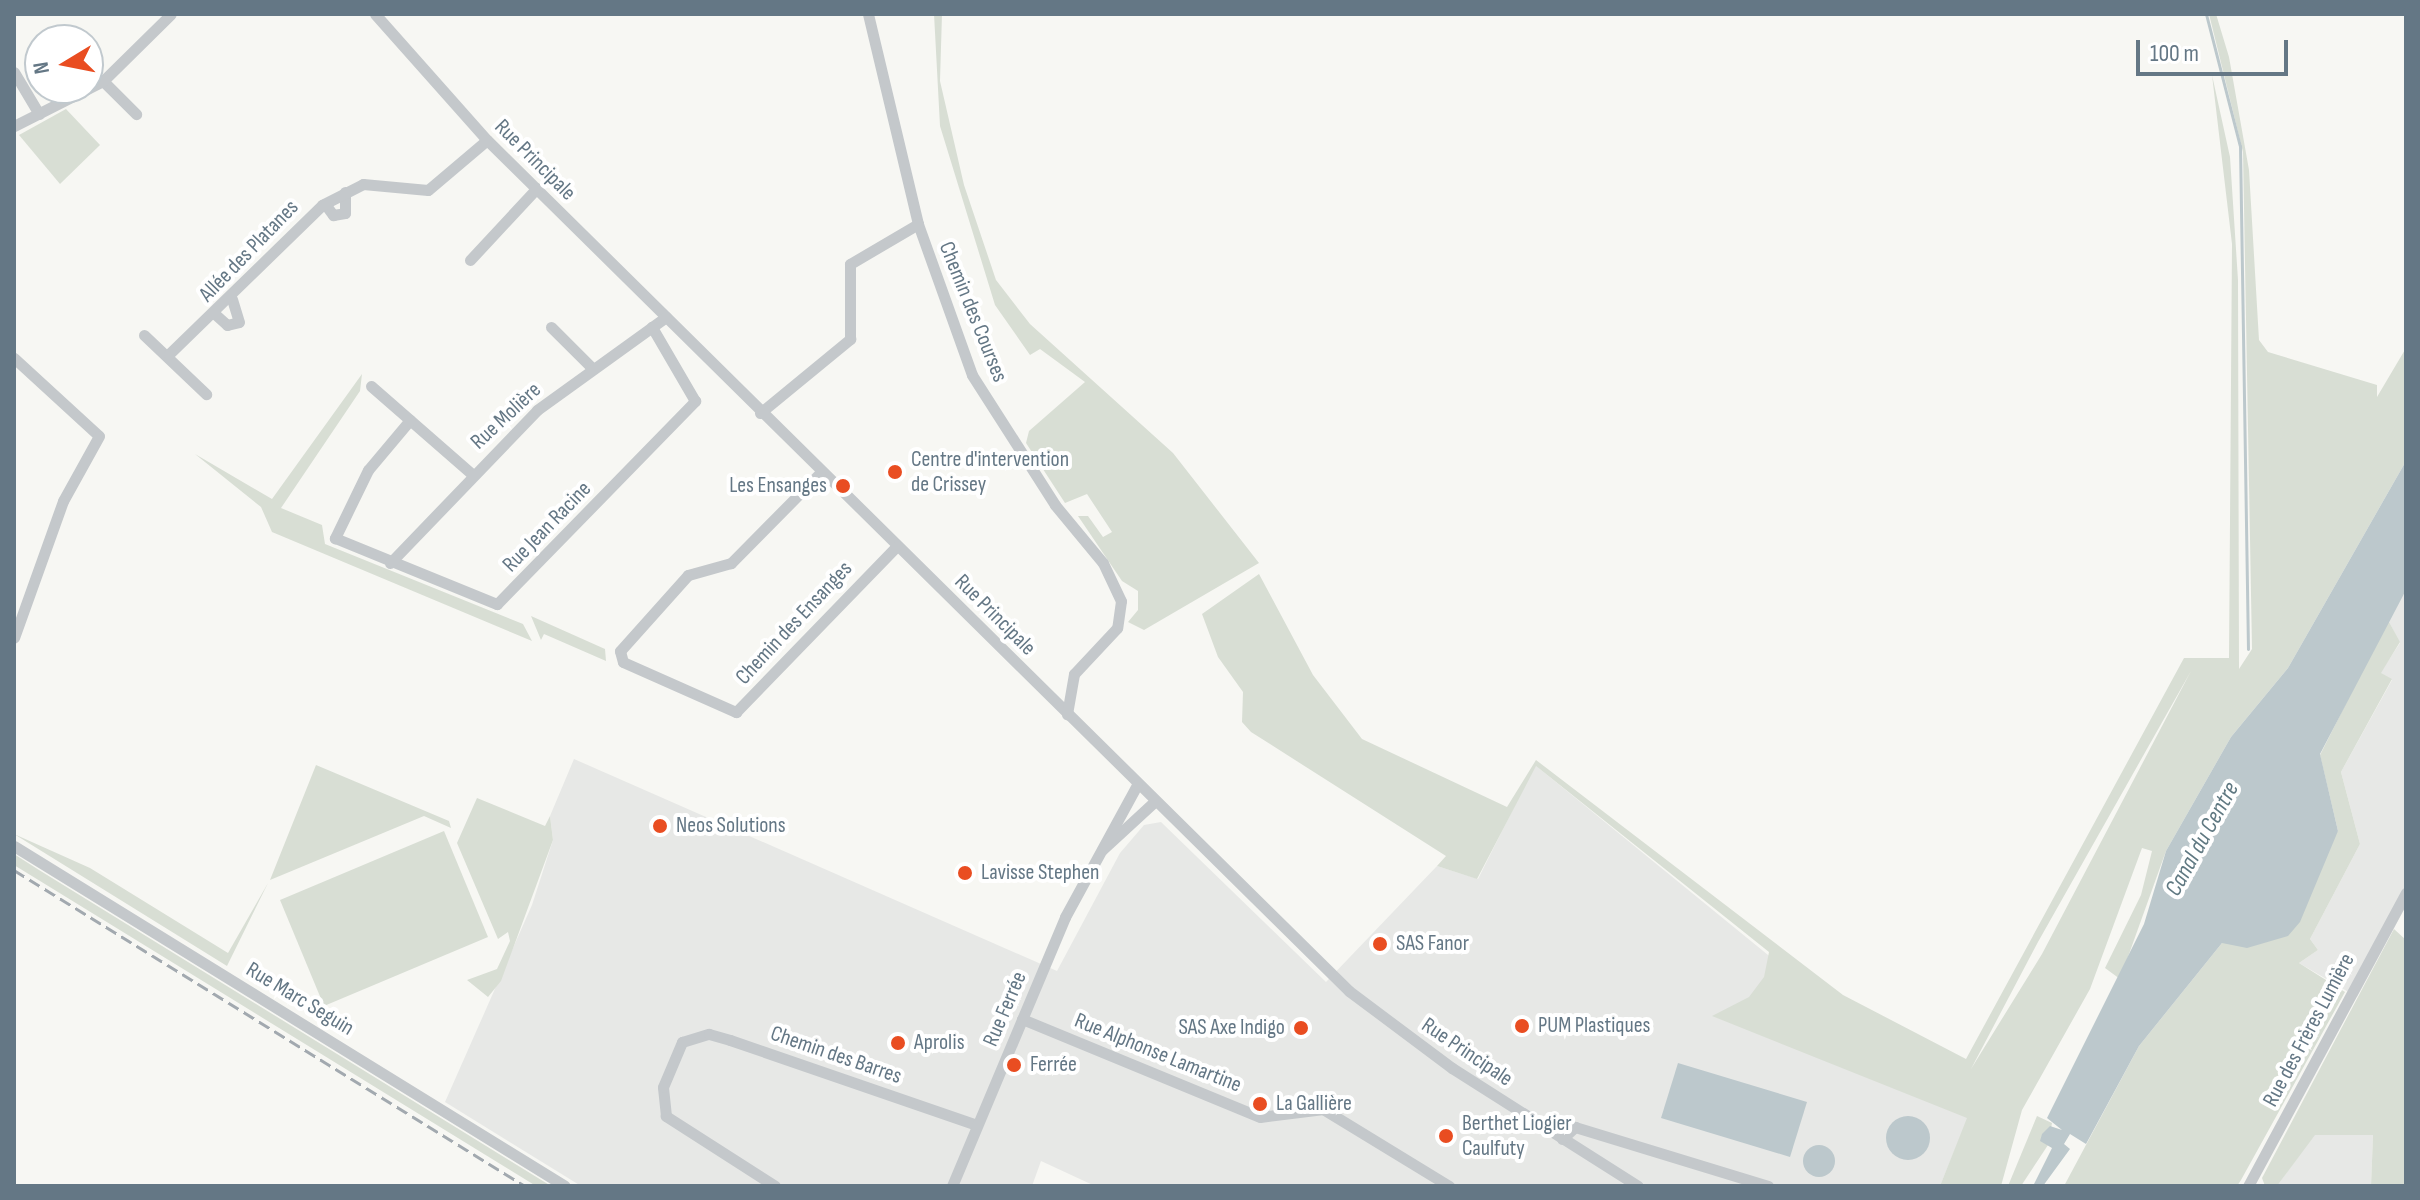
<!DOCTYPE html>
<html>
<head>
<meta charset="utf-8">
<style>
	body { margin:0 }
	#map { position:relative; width:2420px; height:1200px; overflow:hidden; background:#f7f7f3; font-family:"Sofia Sans Condensed",sans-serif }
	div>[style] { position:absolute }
	.built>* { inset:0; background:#e7e8e6 }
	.green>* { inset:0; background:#d8ded4 }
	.water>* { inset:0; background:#bcc8cc }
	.round { border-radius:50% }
	.stream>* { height:3px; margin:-1.5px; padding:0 1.5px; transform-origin:1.5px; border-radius:1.5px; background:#bcc8cc }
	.minor>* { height:11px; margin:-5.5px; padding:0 5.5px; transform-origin:5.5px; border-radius:5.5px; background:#c4c8cb }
	.rail>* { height:3px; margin-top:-1.5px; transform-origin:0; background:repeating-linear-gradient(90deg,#a2a9af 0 12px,transparent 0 18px) }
	.dots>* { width:22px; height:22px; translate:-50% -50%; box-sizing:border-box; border:4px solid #fff; border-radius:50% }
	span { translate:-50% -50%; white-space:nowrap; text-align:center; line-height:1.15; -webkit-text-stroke:8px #fff; paint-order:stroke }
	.street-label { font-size:22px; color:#647785 }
	.poi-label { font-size:22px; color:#647785 }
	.left { translate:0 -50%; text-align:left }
	.right { translate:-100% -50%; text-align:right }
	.water-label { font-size:24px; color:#607982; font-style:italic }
	.frame { position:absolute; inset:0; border:16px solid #647785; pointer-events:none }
	.north { position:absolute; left:24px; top:24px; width:80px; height:80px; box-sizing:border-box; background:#fff; border:2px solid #c1c9ce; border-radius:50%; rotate:260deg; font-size:22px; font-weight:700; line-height:32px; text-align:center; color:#647785 }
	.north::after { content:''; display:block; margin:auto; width:28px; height:36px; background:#e94d21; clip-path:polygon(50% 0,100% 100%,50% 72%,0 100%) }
	.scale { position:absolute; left:2136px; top:40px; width:152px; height:36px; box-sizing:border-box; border:4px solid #647785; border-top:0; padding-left:10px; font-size:24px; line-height:28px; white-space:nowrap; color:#647785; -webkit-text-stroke:6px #fff; paint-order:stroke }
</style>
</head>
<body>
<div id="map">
	<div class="built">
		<div style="clip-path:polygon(2406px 590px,2406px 906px,2357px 997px,2299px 963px,2318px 950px,2310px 939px,2360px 844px,2341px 772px,2392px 680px,2380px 673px,2400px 643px,2388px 620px)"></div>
		<div style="clip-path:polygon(574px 759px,1057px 971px,1120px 853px,1144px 825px,1161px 822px,1326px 982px,1437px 866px,1478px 879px,1535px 765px,1968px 1118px,1940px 1186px,1095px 1186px,1041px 1161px,1032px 1186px,581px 1186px,445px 1102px,532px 905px,553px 840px,550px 816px)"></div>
		<div style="clip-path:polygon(2314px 1135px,2373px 1135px,2371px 1186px,2277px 1186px)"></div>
	</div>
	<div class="green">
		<div style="clip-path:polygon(934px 14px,942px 14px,940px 81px,964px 185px,996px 280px,1030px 324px,1173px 453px,1259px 563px,1144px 630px,1128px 622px,1138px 610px,1138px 591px,1122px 581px,1078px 516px,1088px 516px,1103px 537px,1112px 532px,1087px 494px,1065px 503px,1026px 443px,1029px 431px,1085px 382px,1040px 349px,1030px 355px,995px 305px,940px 126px)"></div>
		<div style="clip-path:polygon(evenodd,2209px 14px,2216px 14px,2229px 57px,2249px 170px,2259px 340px,2268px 352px,2377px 385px,2377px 397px,2406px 348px,2406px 461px,2288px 668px,2231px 737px,2166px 851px,2120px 979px,2105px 968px,2141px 895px,2152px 851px,2142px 848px,2090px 989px,2022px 1110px,2001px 1186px,1940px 1186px,1967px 1118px,1712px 1016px,1749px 997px,1764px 977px,1769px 952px,1536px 766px,1477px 879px,1437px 866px,1446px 856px,1251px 732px,1242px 722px,1243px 692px,1218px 657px,1202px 614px,1259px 574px,1313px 675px,1362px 739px,1507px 807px,1536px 760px,1843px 995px,1966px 1059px,2184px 658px,2229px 658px,2232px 244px,2212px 75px,2230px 157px,2238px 280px,2239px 669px,2252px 649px,2243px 152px,2209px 14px,2191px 671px,2042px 954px,1971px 1069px,2038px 942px,2191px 671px)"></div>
		<div style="clip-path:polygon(66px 109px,100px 145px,60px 184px,19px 135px)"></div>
		<div style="clip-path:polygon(362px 374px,360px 391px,281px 508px,322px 525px,325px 544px,523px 624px,532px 641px,272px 532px,261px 507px,195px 454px,272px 499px)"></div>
		<div style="clip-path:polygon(531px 616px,605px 649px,606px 661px,544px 634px,541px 640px)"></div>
		<div style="clip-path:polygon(2388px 620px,2400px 642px,2381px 673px,2392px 679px,2341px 772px,2360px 844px,2310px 939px,2318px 950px,2299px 963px,2345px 992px,2241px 1180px,2237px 1186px,2064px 1186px,2139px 1046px,2222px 943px,2241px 942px,2338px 831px,2320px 755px)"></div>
		<div style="clip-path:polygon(316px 765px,449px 821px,451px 828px,424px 816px,270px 880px)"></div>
		<div style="clip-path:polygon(477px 798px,545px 826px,550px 816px,553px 840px,501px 981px,488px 997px,467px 980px,497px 969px,510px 941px,508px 932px,498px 939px,457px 843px)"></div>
		<div style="clip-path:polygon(444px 831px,488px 937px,324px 1006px,280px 900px)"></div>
		<div style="clip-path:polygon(14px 834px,90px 868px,228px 953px,268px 883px,227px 966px)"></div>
		<div style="clip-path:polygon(14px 854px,39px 870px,551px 1186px,536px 1186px,14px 865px)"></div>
		<div style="clip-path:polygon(2394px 929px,2406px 940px,2406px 1186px,2371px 1186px,2373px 1135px,2315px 1135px,2277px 1186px,2265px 1186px,2262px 1178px)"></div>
		<div style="clip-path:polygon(2037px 1116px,2052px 1123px,2048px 1145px,2021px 1186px,2008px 1186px)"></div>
	</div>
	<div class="water">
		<div style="clip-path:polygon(2406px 461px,2406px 590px,2320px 754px,2338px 831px,2300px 922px,2288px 936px,2247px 948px,2222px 943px,2139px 1046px,2086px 1144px,2070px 1134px,2064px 1144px,2070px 1149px,2043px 1186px,2033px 1186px,2052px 1148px,2040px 1141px,2042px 1134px,2050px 1126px,2062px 1130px,2047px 1118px,2144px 924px,2166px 851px,2231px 737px,2288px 668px)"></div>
		<div style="clip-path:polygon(1678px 1063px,1807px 1102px,1790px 1157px,1661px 1118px)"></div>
		<div class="round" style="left:1886px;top:1116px;width:44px;height:44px"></div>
		<div class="round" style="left:1803px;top:1145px;width:32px;height:32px"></div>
	</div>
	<div class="stream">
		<div style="left:2206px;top:14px;width:136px;rotate:75.6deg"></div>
		<div style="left:2240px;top:146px;width:503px;rotate:89.09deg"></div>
	</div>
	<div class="minor">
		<div style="left:375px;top:14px;width:169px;rotate:48.4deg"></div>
		<div style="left:487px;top:140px;width:1211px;rotate:44.63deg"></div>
		<div style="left:1349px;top:991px;width:129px;rotate:36.8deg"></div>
		<div style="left:1452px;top:1068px;width:220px;rotate:32.4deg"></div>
		<div style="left:868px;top:14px;width:216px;rotate:76.6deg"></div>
		<div style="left:918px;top:224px;width:160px;rotate:70.3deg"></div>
		<div style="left:972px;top:375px;width:154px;rotate:57.4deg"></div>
		<div style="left:1055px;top:505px;width:75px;rotate:50.4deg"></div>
		<div style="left:1103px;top:563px;width:42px;rotate:64.7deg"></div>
		<div style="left:1121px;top:601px;width:27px;rotate:98deg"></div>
		<div style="left:1117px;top:628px;width:63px;rotate:133.1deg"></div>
		<div style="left:1074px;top:674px;width:41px;rotate:99.9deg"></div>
		<div style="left:14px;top:72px;width:49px;rotate:59.2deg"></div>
		<div style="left:103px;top:81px;width:47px;rotate:45deg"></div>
		<div style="left:14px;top:126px;width:100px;rotate:-26.8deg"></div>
		<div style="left:103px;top:81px;width:95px;rotate:-44.6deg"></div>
		<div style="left:325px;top:204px;width:14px;rotate:54deg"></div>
		<div style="left:333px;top:215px;width:12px;rotate:-9deg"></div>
		<div style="left:345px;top:213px;width:21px;rotate:-90deg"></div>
		<div style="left:470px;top:260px;width:98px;rotate:-47.1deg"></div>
		<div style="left:216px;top:315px;width:15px;rotate:42deg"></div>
		<div style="left:227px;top:325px;width:12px;rotate:-14deg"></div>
		<div style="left:239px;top:322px;width:24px;rotate:-107deg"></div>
		<div style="left:551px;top:327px;width:59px;rotate:45deg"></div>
		<div style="left:144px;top:335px;width:86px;rotate:43.6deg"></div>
		<div style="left:169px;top:354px;width:214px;rotate:-44.2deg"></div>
		<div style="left:322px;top:205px;width:46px;rotate:-27.1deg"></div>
		<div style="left:363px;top:184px;width:65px;rotate:5.3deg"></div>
		<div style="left:428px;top:190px;width:77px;rotate:-40.3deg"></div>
		<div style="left:14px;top:358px;width:115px;rotate:42.5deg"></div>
		<div style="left:99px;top:436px;width:74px;rotate:119deg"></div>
		<div style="left:63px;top:501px;width:145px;rotate:109.7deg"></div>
		<div style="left:371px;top:386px;width:134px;rotate:41.1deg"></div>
		<div style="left:760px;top:413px;width:117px;rotate:-39.4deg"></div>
		<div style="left:850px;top:339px;width:75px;rotate:-90deg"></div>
		<div style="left:850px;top:264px;width:79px;rotate:-30.5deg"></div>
		<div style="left:410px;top:420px;width:65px;rotate:130deg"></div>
		<div style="left:368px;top:470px;width:76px;rotate:115.9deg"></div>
		<div style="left:335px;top:538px;width:175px;rotate:22.2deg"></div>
		<div style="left:497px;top:604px;width:284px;rotate:-45.7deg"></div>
		<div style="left:695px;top:401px;width:86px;rotate:-120.2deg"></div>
		<div style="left:820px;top:473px;width:127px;rotate:134.7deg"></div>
		<div style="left:731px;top:563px;width:45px;rotate:164.4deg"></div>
		<div style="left:688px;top:575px;width:102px;rotate:131.8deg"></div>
		<div style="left:620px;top:651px;width:11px;rotate:75deg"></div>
		<div style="left:623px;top:662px;width:124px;rotate:23.9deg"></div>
		<div style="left:736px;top:712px;width:231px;rotate:-45.9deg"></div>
		<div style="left:390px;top:563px;width:212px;rotate:-46.1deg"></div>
		<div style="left:537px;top:410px;width:159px;rotate:-35.8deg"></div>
		<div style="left:14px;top:846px;width:647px;rotate:31.68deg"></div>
		<div style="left:1102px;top:850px;width:71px;rotate:-42.7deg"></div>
		<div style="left:1022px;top:1019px;width:257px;rotate:22.4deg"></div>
		<div style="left:1260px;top:1117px;width:64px;rotate:-7.2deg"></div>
		<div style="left:1323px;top:1109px;width:148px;rotate:31.4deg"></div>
		<div style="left:1562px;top:1139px;width:18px;rotate:-43deg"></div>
		<div style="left:1575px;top:1127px;width:202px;rotate:17deg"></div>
		<div style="left:775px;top:1186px;width:130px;rotate:-147.3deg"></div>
		<div style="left:666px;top:1116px;width:29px;rotate:-96deg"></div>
		<div style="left:663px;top:1087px;width:49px;rotate:-67.1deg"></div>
		<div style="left:682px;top:1042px;width:28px;rotate:-17deg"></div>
		<div style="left:709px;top:1034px;width:22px;rotate:16deg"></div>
		<div style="left:730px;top:1040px;width:261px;rotate:19deg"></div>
		<div style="left:952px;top:1186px;width:292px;rotate:-67.2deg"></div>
		<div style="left:1065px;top:917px;width:150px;rotate:-61.4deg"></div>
		<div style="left:2248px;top:1186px;width:333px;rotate:-61.7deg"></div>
	</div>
	<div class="rail">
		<div style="left:14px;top:870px;width:601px;rotate:31.73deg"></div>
	</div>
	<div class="dots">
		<div style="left:895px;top:472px;background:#e94d21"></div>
		<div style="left:843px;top:486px;background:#e94d21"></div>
		<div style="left:660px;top:826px;background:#e94d21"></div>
		<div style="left:965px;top:873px;background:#e94d21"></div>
		<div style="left:1380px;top:944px;background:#e94d21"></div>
		<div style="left:1522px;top:1026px;background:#e94d21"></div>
		<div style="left:1301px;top:1028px;background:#e94d21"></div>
		<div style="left:898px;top:1043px;background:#e94d21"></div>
		<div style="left:1014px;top:1065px;background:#e94d21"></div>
		<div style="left:1260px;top:1104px;background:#e94d21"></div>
		<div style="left:1446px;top:1136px;background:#e94d21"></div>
	</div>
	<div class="street-label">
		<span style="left:535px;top:160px;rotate:45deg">Rue Principale</span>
		<span style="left:249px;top:251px;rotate:-46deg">Allée des Platanes</span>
		<span style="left:973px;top:312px;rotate:68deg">Chemin des Courses</span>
		<span style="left:506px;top:416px;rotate:-43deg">Rue Molière</span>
		<span style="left:547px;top:527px;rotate:-46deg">Rue Jean Racine</span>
		<span style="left:995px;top:615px;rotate:45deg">Rue Principale</span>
		<span style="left:794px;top:623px;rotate:-47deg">Chemin des Ensanges</span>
		<span style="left:300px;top:999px;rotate:31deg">Rue Marc Seguin</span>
		<span style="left:1005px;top:1009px;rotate:-67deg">Rue Ferrée</span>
		<span style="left:2309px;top:1030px;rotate:-62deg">Rue des Frères Lumière</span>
		<span style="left:1467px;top:1052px;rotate:34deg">Rue Principale</span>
		<span style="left:1158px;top:1053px;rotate:22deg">Rue Alphonse Lamartine</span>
		<span style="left:836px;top:1055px;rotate:19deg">Chemin des Barres</span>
	</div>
	<div class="poi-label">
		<span class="left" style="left:911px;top:472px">Centre d'intervention<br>de Crissey</span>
		<span class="right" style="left:827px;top:486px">Les Ensanges</span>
		<span class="left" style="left:676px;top:826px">Neos Solutions</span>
		<span class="left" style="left:981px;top:873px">Lavisse Stephen</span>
		<span class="left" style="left:1396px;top:944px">SAS Fanor</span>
		<span class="left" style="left:1538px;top:1026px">PUM Plastiques</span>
		<span class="right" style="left:1285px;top:1028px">SAS Axe Indigo</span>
		<span class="left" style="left:914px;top:1043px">Aprolis</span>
		<span class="left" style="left:1030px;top:1065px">Ferrée</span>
		<span class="left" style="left:1276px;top:1104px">La Gallière</span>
		<span class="left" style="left:1462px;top:1136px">Berthet Liogier<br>Caulfuty</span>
	</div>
	<div class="water-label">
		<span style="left:2202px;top:839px;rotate:-61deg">Canal du Centre</span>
	</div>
	<div class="frame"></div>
	<div class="north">N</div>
	<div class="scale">100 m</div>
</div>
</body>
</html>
